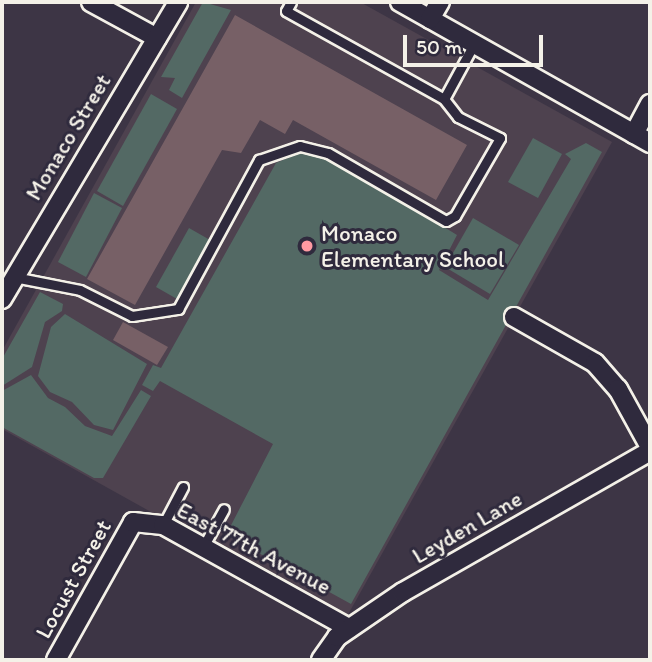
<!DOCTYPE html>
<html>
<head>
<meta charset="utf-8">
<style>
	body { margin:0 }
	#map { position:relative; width:652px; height:662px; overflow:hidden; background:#3d3545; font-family:Itim,sans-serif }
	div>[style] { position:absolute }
	.built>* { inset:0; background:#4e424f }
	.green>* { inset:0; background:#536964 }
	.building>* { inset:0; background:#776066 }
	.roads { filter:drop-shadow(2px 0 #f4f1e8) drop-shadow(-2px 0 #f4f1e8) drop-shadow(0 2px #f4f1e8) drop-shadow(0 -2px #f4f1e8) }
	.lane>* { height:9px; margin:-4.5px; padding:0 4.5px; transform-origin:4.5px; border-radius:4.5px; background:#2f2a3d }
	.street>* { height:18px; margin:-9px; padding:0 9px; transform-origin:9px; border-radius:9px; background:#2f2a3d }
	.dots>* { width:19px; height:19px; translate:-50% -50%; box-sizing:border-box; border:4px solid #2f2a3d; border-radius:50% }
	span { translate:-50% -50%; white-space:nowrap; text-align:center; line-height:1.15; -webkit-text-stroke:6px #2f2a3d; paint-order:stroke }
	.street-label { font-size:23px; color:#f4f1e8 }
	.poi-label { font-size:23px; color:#f4f1e8 }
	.left { translate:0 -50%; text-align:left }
	.frame { position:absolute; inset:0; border:4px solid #f4f1e8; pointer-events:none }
	.scale { position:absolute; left:403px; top:35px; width:140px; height:32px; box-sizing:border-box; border:4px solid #f4f1e8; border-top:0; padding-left:9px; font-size:21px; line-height:24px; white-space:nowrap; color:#f4f1e8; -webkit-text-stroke:5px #2f2a3d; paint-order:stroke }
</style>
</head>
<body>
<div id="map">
	<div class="built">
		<div style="clip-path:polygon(196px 2px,360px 2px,612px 142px,345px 620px,2px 429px,2px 351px)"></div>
	</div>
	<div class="green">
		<div style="clip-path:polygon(203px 2px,231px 10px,182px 98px,169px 90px,175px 78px,161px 77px)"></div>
		<div style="clip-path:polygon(151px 94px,177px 109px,123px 206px,97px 191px)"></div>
		<div style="clip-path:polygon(533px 138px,562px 154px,538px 198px,508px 182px)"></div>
		<div style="clip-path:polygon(586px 143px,602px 152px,351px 604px,226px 535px,273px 444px,160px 381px,153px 391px,142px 385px,153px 365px,161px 368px,276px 163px,299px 153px,335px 160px,457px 235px,439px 270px,488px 300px,571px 159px,565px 154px)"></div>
		<div style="clip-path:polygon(94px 193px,122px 208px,86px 277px,58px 262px)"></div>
		<div style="clip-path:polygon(473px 218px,519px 245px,490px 294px,445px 267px)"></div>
		<div style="clip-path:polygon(189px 228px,210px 240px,177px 299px,156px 287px)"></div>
		<div style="clip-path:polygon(40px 292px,63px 304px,62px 311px,45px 322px,32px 367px,2px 386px,2px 359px)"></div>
		<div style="clip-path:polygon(65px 314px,147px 364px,113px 430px,94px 425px,72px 402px,50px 392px,38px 376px,51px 327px)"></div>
		<div style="clip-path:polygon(31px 375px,48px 398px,65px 407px,85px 426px,112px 436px,141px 390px,151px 396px,103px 478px,94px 478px,2px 427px,2px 391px)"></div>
	</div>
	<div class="building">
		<div style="clip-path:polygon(235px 15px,467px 145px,436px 200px,293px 120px,285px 134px,260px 120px,241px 153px,222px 150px,135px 305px,87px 279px)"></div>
		<div style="clip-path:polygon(123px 322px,168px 347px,157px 365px,113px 340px)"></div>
	</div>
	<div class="roads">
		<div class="lane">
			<div style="left:291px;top:2px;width:10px;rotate:119deg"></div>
			<div style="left:286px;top:11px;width:181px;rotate:29.1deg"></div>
			<div style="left:444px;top:99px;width:63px;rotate:-61.4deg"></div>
			<div style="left:14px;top:277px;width:67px;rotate:11.1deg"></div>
			<div style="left:80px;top:290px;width:58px;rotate:26.6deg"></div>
			<div style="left:132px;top:316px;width:47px;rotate:-8.7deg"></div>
			<div style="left:178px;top:309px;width:170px;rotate:-61.5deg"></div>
			<div style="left:259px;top:160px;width:43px;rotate:-18.9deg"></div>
			<div style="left:300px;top:146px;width:29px;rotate:14deg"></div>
			<div style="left:328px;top:153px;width:136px;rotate:30deg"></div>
			<div style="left:446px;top:221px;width:10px;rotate:-29deg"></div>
			<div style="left:455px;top:216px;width:90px;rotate:-60deg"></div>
			<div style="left:500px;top:138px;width:47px;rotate:-153.4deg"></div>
			<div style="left:458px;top:117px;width:23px;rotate:-128deg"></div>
			<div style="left:163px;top:525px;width:43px;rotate:-62.2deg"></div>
			<div style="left:203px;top:547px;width:43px;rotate:-61.1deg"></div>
		</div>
		<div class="street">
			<div style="left:91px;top:2px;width:75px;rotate:28.6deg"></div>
			<div style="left:400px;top:2px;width:287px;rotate:29.4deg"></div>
			<div style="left:430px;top:19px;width:20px;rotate:-60deg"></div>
			<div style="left:634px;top:134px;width:34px;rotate:-62deg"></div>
			<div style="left:2px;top:299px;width:345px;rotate:-59.3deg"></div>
			<div style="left:514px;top:317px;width:93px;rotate:29.6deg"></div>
			<div style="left:595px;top:363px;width:35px;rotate:49deg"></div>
			<div style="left:618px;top:389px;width:66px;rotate:61.1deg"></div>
			<div style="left:56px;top:660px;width:158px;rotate:-60.8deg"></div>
			<div style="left:133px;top:522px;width:30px;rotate:6deg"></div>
			<div style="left:163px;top:525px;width:213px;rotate:29deg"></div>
			<div style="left:321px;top:660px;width:28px;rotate:-55deg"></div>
			<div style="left:337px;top:637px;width:80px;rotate:-34.3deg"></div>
			<div style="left:403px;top:592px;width:284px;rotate:-29.7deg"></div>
		</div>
	</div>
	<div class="dots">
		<div style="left:307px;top:246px;background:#ff9aa2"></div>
	</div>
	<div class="street-label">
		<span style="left:68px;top:137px;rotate:-59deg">Monaco Street</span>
		<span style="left:467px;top:527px;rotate:-30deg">Leyden Lane</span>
		<span style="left:254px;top:548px;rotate:28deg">East 77th Avenue</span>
		<span style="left:73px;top:579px;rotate:-61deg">Locust Street</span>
	</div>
	<div class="poi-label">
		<span class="left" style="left:321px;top:246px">Monaco<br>Elementary School</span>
	</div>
	<div class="frame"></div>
	<div class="scale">50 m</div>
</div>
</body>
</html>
